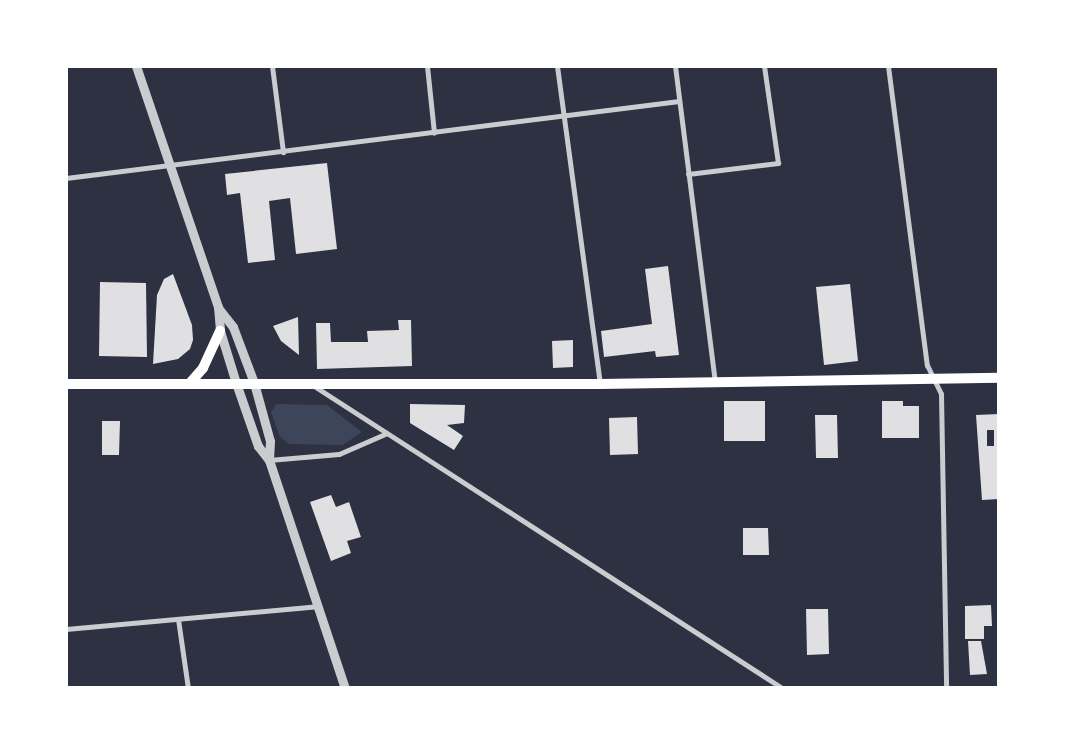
<!DOCTYPE html>
<html>
<head>
<meta charset="utf-8">
<style>
	body { margin:0 }
	#map { position:relative; width:1065px; height:754px; overflow:hidden; background:#2d3142; font-family:"Playfair Display",serif }
	div>[style] { position:absolute }
	.green>* { inset:0; background:#3c4559 }
	.building>* { inset:0; background:#e0e0e3 }
	.minor>* { height:5px; margin:-2.5px; padding:0 2.5px; transform-origin:2.5px; border-radius:2.5px; background:#caccd0 }
	.tertiary>* { height:9px; margin:-4.5px; padding:0 4.5px; transform-origin:4.5px; border-radius:4.5px; background:#caccd0 }
	.secondary>* { height:10px; margin:-5px; padding:0 5px; transform-origin:5px; border-radius:5px; background:#fff }
	span { translate:-50% -50%; white-space:nowrap; text-align:center; line-height:1.15; -webkit-text-stroke:4.5px #fff; paint-order:stroke }
	.frame { position:absolute; inset:0; border:68px solid #fff; pointer-events:none }
</style>
</head>
<body>
<div id="map">
	<div class="green">
		<div style="clip-path:polygon(276px 404px,327px 405px,362px 432px,343px 445px,289px 444px,280px 437px,271px 412px)"></div>
	</div>
	<div class="building">
		<div style="clip-path:polygon(327px 163px,337px 249px,296px 254px,290px 198px,269px 201px,275px 260px,248px 263px,240px 193px,227px 195px,225px 174px)"></div>
		<div style="clip-path:polygon(668px 266px,679px 355px,656px 357px,655px 351px,604px 357px,601px 331px,652px 324px,645px 269px)"></div>
		<div style="clip-path:polygon(173px 274px,192px 325px,193px 340px,190px 349px,178px 359px,153px 364px,157px 295px,164px 279px)"></div>
		<div style="clip-path:polygon(100px 282px,146px 283px,147px 357px,99px 356px)"></div>
		<div style="clip-path:polygon(850px 284px,858px 361px,824px 365px,816px 287px)"></div>
		<div style="clip-path:polygon(298px 317px,299px 355px,281px 341px,273px 326px)"></div>
		<div style="clip-path:polygon(398px 320px,411px 320px,412px 366px,317px 369px,316px 323px,330px 323px,331px 342px,368px 342px,367px 331px,399px 330px)"></div>
		<div style="clip-path:polygon(573px 340px,573px 367px,553px 368px,552px 341px)"></div>
		<div style="clip-path:polygon(724px 401px,765px 401px,765px 441px,724px 441px)"></div>
		<div style="clip-path:polygon(882px 401px,903px 401px,903px 406px,919px 406px,919px 438px,882px 438px)"></div>
		<div style="clip-path:polygon(410px 404px,465px 405px,464px 423px,447px 425px,463px 436px,454px 450px,410px 423px)"></div>
		<div style="clip-path:polygon(evenodd,999px 414px,999px 499px,982px 500px,976px 415px,999px 414px,987px 430px,994px 430px,994px 446px,987px 446px,987px 430px)"></div>
		<div style="clip-path:polygon(815px 415px,837px 415px,838px 458px,816px 458px)"></div>
		<div style="clip-path:polygon(637px 417px,638px 454px,610px 455px,609px 418px)"></div>
		<div style="clip-path:polygon(102px 421px,120px 421px,119px 455px,102px 455px)"></div>
		<div style="clip-path:polygon(331px 495px,336px 507px,349px 502px,361px 537px,347px 541px,351px 553px,331px 561px,310px 502px)"></div>
		<div style="clip-path:polygon(743px 528px,768px 528px,769px 555px,743px 555px)"></div>
		<div style="clip-path:polygon(991px 605px,992px 626px,984px 626px,984px 639px,965px 639px,965px 606px)"></div>
		<div style="clip-path:polygon(806px 609px,828px 609px,829px 654px,807px 655px)"></div>
		<div style="clip-path:polygon(968px 641px,981px 641px,987px 674px,970px 675px)"></div>
	</div>
	<div class="minor">
		<div style="left:272px;top:66px;width:87px;rotate:82.7deg"></div>
		<div style="left:427px;top:66px;width:67px;rotate:84deg"></div>
		<div style="left:557px;top:66px;width:321px;rotate:82.3deg"></div>
		<div style="left:675px;top:66px;width:320px;rotate:82.8deg"></div>
		<div style="left:888px;top:66px;width:302px;rotate:82.6deg"></div>
		<div style="left:927px;top:365px;width:32px;rotate:64deg"></div>
		<div style="left:941px;top:394px;width:294px;rotate:89deg"></div>
		<div style="left:688px;top:174px;width:91px;rotate:-7deg"></div>
		<div style="left:778px;top:163px;width:98px;rotate:-98.2deg"></div>
		<div style="left:66px;top:178px;width:618px;rotate:-7.16deg"></div>
		<div style="left:314px;top:386px;width:557px;rotate:32.83deg"></div>
		<div style="left:269px;top:460px;width:70px;rotate:-4.9deg"></div>
		<div style="left:339px;top:454px;width:52px;rotate:-23.6deg"></div>
		<div style="left:178px;top:619px;width:70px;rotate:81.8deg"></div>
		<div style="left:66px;top:629px;width:252px;rotate:-5.2deg"></div>
	</div>
	<div class="tertiary">
		<div style="left:136px;top:66px;width:255px;rotate:71.2deg"></div>
		<div style="left:218px;top:307px;width:24px;rotate:85deg"></div>
		<div style="left:220px;top:331px;width:54px;rotate:72.9deg"></div>
		<div style="left:236px;top:383px;width:67px;rotate:70.8deg"></div>
		<div style="left:258px;top:446px;width:18px;rotate:52deg"></div>
		<div style="left:269px;top:460px;width:240px;rotate:71.6deg"></div>
		<div style="left:219px;top:309px;width:23px;rotate:52deg"></div>
		<div style="left:233px;top:327px;width:60px;rotate:69.4deg"></div>
		<div style="left:254px;top:383px;width:60px;rotate:74.6deg"></div>
		<div style="left:270px;top:441px;width:19px;rotate:93deg"></div>
	</div>
	<div class="secondary">
		<div style="left:190px;top:383px;width:20px;rotate:-49deg"></div>
		<div style="left:203px;top:368px;width:41px;rotate:-65.3deg"></div>
		<div style="left:66px;top:384px;width:534px"></div>
		<div style="left:600px;top:384px;width:399px;rotate:-0.9deg"></div>
	</div>
	<div class="frame"></div>
</div>
</body>
</html>
